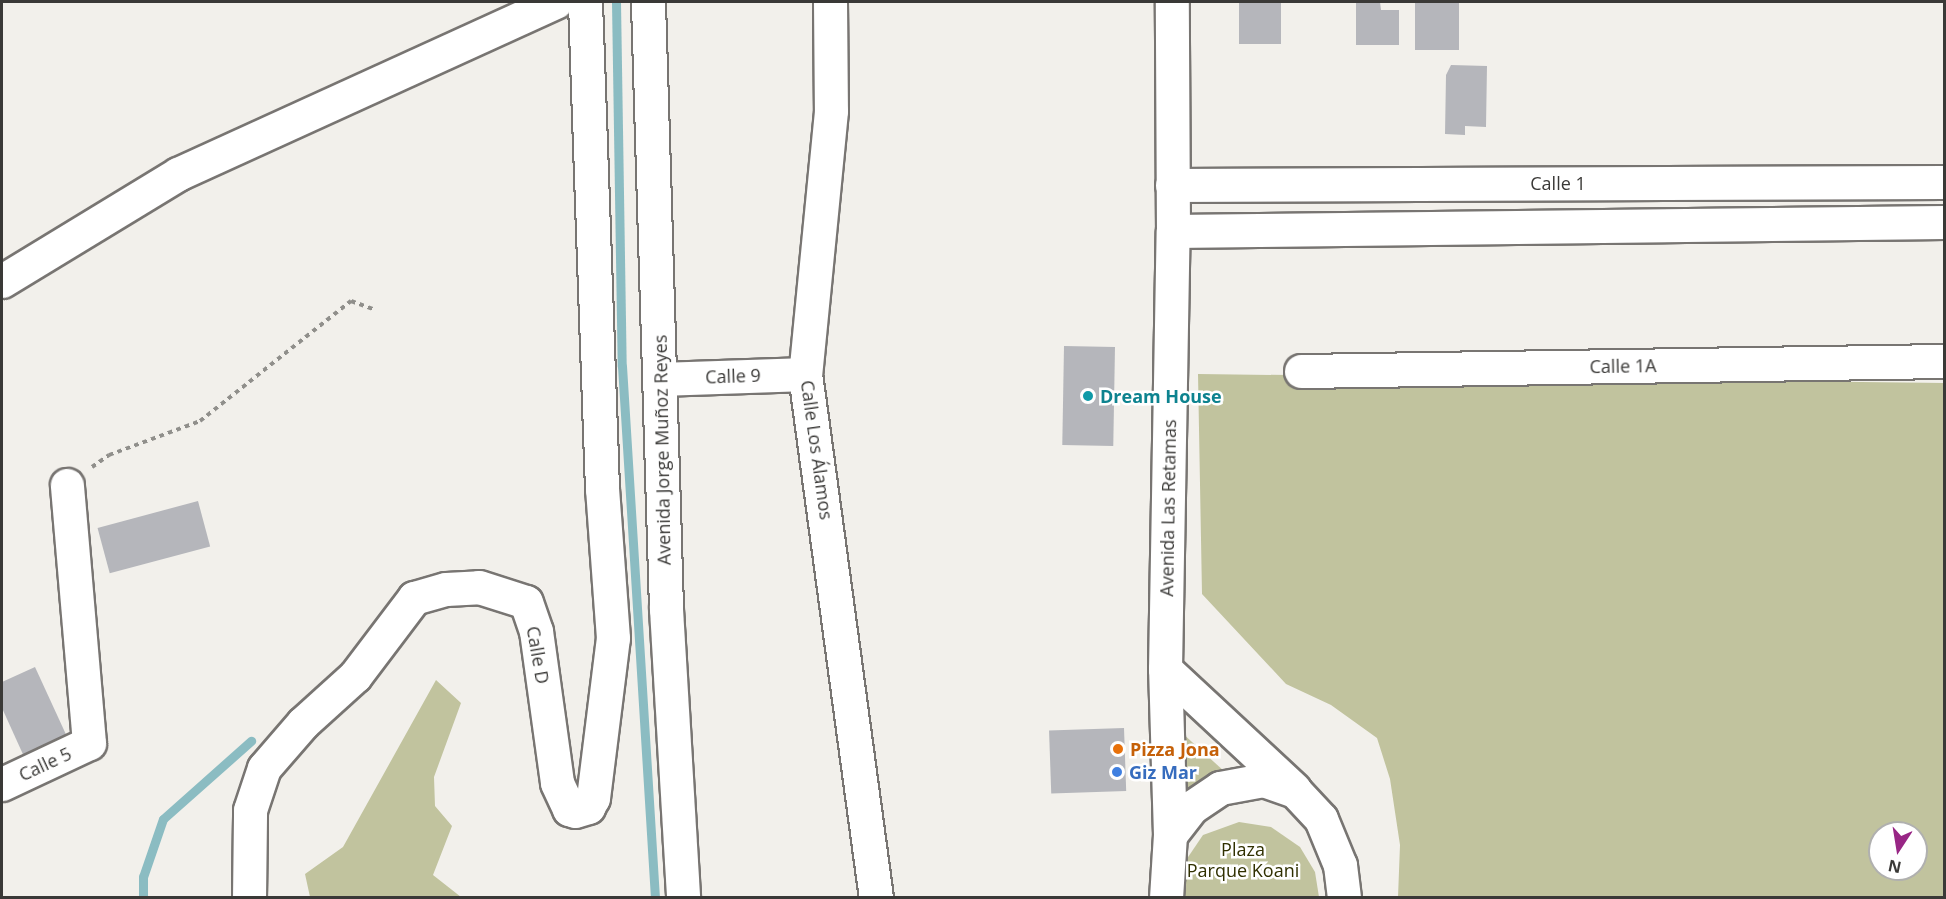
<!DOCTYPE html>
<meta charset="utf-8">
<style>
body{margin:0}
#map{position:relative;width:1946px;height:899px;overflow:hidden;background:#f2f0eb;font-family:"Open Sans",sans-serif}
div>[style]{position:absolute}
.green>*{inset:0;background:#c1c39e}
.stream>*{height:9px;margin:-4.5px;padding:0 4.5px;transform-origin:4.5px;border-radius:4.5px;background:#8bbcc2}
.building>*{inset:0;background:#b5b6bb;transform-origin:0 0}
.path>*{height:4px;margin-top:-2px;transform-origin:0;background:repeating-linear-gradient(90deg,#908f8b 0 4.5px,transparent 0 9px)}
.roads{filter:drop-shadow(2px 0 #787572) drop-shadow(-2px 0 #787572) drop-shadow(0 2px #787572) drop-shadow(0 -2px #787572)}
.street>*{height:33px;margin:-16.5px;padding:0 16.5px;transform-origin:16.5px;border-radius:16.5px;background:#fff}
.secondary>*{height:33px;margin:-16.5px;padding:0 16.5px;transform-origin:16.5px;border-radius:16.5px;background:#fff}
.dots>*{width:16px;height:16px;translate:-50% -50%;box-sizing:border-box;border:3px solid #fff;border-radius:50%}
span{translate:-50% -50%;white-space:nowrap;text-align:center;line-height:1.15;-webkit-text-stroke:5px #fff;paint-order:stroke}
.street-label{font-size:18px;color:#3a3937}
.culture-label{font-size:18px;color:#0d838f;font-weight:700}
.left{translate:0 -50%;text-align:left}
.food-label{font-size:18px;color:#c56008;font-weight:700}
.shop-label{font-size:18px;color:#366cbe;font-weight:700}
.park-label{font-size:18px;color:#303000}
.frame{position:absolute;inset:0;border:3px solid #3a3937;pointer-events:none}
.north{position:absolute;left:1868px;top:821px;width:60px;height:60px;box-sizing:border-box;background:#fff;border:2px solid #b0b0af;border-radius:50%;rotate:192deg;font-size:16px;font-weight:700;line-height:24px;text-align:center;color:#3a3937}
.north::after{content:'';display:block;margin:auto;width:21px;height:27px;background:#982685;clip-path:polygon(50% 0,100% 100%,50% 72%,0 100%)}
</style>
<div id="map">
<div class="green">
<i style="clip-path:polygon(evenodd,1198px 374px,1944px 383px,1944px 897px,1398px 897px,1400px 845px,1390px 779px,1377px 738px,1331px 705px,1286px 684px,1202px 594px,1198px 374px,1880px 833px,1916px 833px,1916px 869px,1880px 869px,1880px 833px)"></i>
<i style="clip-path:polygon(436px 680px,461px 703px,434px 777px,435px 806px,452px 826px,433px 875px,461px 897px,310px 897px,305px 874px,343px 847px)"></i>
<i style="clip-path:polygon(1181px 732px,1236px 782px,1180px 810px)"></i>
<i style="clip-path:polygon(1239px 822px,1271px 827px,1300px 847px,1315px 872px,1319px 897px,1179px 898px,1182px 866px,1203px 835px)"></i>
</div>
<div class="stream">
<i style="left:616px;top:2px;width:364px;rotate:89.1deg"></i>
<i style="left:622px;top:366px;width:533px;rotate:86.45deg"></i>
<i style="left:143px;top:898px;width:21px;rotate:-90deg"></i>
<i style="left:143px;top:877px;width:61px;rotate:-71deg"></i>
<i style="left:163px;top:819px;width:118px;rotate:-41.6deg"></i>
</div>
<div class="building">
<i style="left:1239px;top:2px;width:42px;height:42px"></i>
<i style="clip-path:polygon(1356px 2px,1380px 2px,1381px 10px,1399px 10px,1399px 45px,1356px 45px)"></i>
<i style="left:1415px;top:2px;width:44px;height:48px"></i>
<i style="clip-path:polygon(1451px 65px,1487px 66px,1486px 127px,1465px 126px,1465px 135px,1445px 134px,1446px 75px)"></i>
<i style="left:1064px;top:346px;width:51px;height:99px;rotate:1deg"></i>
<i style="left:198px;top:501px;width:47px;height:104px;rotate:75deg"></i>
<i style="clip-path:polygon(35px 667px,69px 741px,26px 761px,2px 708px,2px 682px)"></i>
<i style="left:1124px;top:728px;width:63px;height:75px;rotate:88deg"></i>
</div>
<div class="path">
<i style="left:92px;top:467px;width:21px;rotate:-35deg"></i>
<i style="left:109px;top:455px;width:97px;rotate:-20.5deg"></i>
<i style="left:200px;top:421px;width:193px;rotate:-38.5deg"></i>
<i style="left:351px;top:301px;width:23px;rotate:20deg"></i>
</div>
<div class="roads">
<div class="street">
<i style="left:830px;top:2px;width:109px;rotate:89.5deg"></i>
<i style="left:831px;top:111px;width:264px;rotate:95.6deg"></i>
<i style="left:805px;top:374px;width:529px;rotate:82.28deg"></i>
<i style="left:1172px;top:185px;width:772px;rotate:-0.22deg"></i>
<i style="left:1173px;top:231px;width:771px;rotate:-0.67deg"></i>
<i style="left:2px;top:281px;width:206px;rotate:-31.3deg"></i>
<i style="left:178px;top:174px;width:415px;rotate:-24.5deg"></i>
<i style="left:1301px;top:371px;width:643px;rotate:-0.89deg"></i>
<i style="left:661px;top:379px;width:144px;rotate:-2deg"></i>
<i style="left:2px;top:784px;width:96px;rotate:-25.2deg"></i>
<i style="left:89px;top:743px;width:259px;rotate:-94.9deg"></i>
<i style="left:1170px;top:835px;width:166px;rotate:-91.7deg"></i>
<i style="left:1165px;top:669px;width:438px;rotate:-89deg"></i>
<i style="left:1173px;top:231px;width:229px;rotate:-90.3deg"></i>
<i style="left:249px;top:898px;width:88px;rotate:-89.3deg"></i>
<i style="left:250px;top:810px;width:44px;rotate:-71.6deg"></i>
<i style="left:264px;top:768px;width:60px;rotate:-49.1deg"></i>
<i style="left:303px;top:723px;width:70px;rotate:-42.1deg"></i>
<i style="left:355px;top:676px;width:98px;rotate:-52.9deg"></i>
<i style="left:414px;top:598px;width:33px;rotate:-16deg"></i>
<i style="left:446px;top:589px;width:33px;rotate:-3deg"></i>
<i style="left:479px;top:587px;width:49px;rotate:17.7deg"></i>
<i style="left:526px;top:602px;width:31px;rotate:71deg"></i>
<i style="left:536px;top:631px;width:153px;rotate:82.1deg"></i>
<i style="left:557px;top:783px;width:29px;rotate:65deg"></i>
<i style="left:569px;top:809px;width:6px;rotate:18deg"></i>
<i style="left:575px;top:811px;width:14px;rotate:-17deg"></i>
<i style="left:588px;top:807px;width:10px;rotate:-61deg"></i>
<i style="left:593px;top:798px;width:161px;rotate:-82.9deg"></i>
<i style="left:613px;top:638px;width:149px;rotate:-94.2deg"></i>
<i style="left:602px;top:489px;width:487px;rotate:-92deg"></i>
</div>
<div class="secondary">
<i style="left:648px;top:2px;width:607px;rotate:88.3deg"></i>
<i style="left:666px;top:609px;width:289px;rotate:86.6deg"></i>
<i style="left:1165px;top:669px;width:176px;rotate:42.9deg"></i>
<i style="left:1166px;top:898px;width:63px;rotate:-86.4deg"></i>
<i style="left:1170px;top:835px;width:36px;rotate:-52deg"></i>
<i style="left:1192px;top:807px;width:34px;rotate:-34deg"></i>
<i style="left:1220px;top:788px;width:44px;rotate:-10.5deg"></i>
<i style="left:1263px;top:780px;width:34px;rotate:19deg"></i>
<i style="left:1295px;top:791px;width:38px;rotate:47deg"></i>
<i style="left:1321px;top:819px;width:50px;rotate:67.6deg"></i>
<i style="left:1340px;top:865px;width:33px;rotate:83deg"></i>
</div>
</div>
<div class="dots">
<i style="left:1088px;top:396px;background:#0f9aa8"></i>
<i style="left:1118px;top:749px;background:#e8710a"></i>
<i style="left:1117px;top:772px;background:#3f7fe0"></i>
</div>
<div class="street-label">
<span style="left:1558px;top:183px">Calle 1</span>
<span style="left:1623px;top:366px;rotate:-1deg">Calle 1A</span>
<span style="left:733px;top:376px;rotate:-2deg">Calle 9</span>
<span style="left:662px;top:450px;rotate:-91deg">Avenida Jorge Muñoz Reyes</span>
<span style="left:817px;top:450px;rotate:82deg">Calle Los Álamos</span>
<span style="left:1168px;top:508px;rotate:-89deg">Avenida Las Retamas</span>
<span style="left:538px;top:655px;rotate:80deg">Calle D</span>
<span style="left:45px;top:764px;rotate:-25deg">Calle 5</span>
</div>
<div class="culture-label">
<span class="left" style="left:1100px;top:396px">Dream House</span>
</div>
<div class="food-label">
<span class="left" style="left:1130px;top:749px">Pizza Jona</span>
</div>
<div class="shop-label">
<span class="left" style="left:1129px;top:772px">Giz Mar</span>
</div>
<div class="park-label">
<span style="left:1243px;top:860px">Plaza<br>Parque Koani</span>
</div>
<div class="frame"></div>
<div class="north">N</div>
</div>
